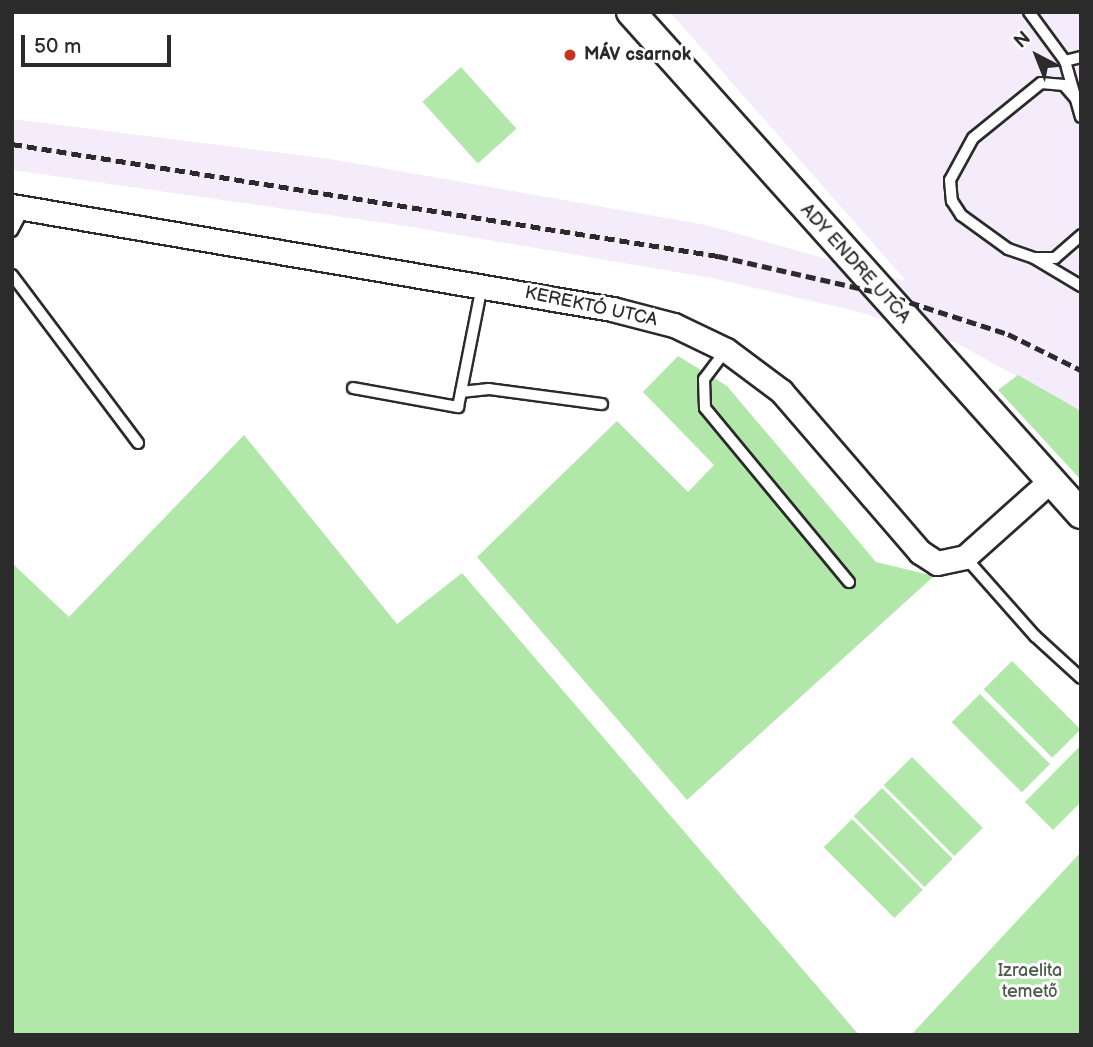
<!DOCTYPE html>
<meta charset="utf-8">
<style>
body{margin:0}
#map{position:relative;width:1093px;height:1047px;overflow:hidden;background:#fff;font-family:"Balsamiq Sans",sans-serif}
div>[style]{position:absolute}
.built>*{inset:0;background:#f4ecfa}
.green>*{inset:0;background:#b1e7a9;transform-origin:0 0}
.roads{filter:drop-shadow(2px 0 #2b2b2b) drop-shadow(-2px 0 #2b2b2b) drop-shadow(0 2px #2b2b2b) drop-shadow(0 -2px #2b2b2b)}
.service>*{height:10px;margin:-5px;padding:0 5px;transform-origin:5px;border-radius:5px;background:#fff}
.minor>*{height:23px;margin:-11.5px;padding:0 11.5px;transform-origin:11.5px;border-radius:11.5px;background:#fff}
.tertiary>*{height:28px;margin:-14px;padding:0 14px;transform-origin:14px;border-radius:14px;background:#fff}
.rail>*{height:5px;margin-top:-2.5px;transform-origin:0;background:repeating-linear-gradient(90deg,#2b2b2b 0 10px,transparent 0 15px)}
.dots>*{width:19px;height:19px;translate:-50% -50%;box-sizing:border-box;border:4px solid #fff;border-radius:50%}
span{translate:-50% -50%;white-space:nowrap;text-align:center;line-height:1.15;-webkit-text-stroke:6px #fff;paint-order:stroke}
.poi-label{font-size:18px;color:#2b2b2b;font-weight:700}
.left{translate:0 -50%;text-align:left}
.street-label{font-size:18px;color:#2b2b2b}
.park-label{font-size:18px;color:#4c5a4a}
.frame{position:absolute;inset:0;border:14px solid #2b2b2b;pointer-events:none}
.north{position:absolute;left:1002px;top:21px;width:70px;height:70px;-webkit-text-stroke:5px #fff;paint-order:stroke;rotate:318deg;font-size:19px;font-weight:700;line-height:28px;text-align:center;color:#2b2b2b}
.north::after{content:'';display:block;margin:auto;width:24px;height:32px;background:#2b2b2b;clip-path:polygon(50% 0,100% 100%,50% 72%,0 100%)}
.scale{position:absolute;left:21px;top:35px;width:150px;height:32px;box-sizing:border-box;border:4px solid #2b2b2b;border-top:0;padding-left:9px;font-size:21px;line-height:24px;white-space:nowrap;color:#2b2b2b;-webkit-text-stroke:5px #fff;paint-order:stroke}
</style>
<div id="map">
<div class="built">
<i style="clip-path:polygon(670px 12px,1081px 12px,1081px 411px,956px 343px,856px 311px,712px 278px,406px 226px,12px 170px,12px 119px,330px 159px,706px 225px,906px 281px)"></i>
</div>
<div class="green">
<i style="left:461px;top:67px;width:83px;height:52px;rotate:48deg"></i>
<i style="clip-path:polygon(678px 356px,727px 386px,876px 562px,934px 576px,687px 800px,477px 557px,617px 421px,688px 492px,714px 465px,643px 392px)"></i>
<i style="clip-path:polygon(1018px 375px,1081px 411px,1081px 480px,998px 390px)"></i>
<i style="clip-path:polygon(244px 435px,397px 624px,462px 573px,859px 1035px,12px 1035px,12px 563px,69px 617px)"></i>
<i style="left:1012px;top:661px;width:97px;height:40px;rotate:45deg"></i>
<i style="left:980px;top:694px;width:99px;height:40px;rotate:45deg"></i>
<i style="clip-path:polygon(1081px 745px,1081px 802px,1053px 830px,1025px 802px)"></i>
<i style="left:912px;top:757px;width:100px;height:40px;rotate:45deg"></i>
<i style="left:882px;top:788px;width:100px;height:40px;rotate:45deg"></i>
<i style="left:852px;top:819px;width:100px;height:40px;rotate:45deg"></i>
<i style="clip-path:polygon(1081px 852px,1081px 1035px,911px 1035px)"></i>
</div>
<div class="roads">
<div class="service">
<i style="left:1029px;top:12px;width:61px;rotate:53.7deg"></i>
<i style="left:1065px;top:61px;width:58px;rotate:74.1deg"></i>
<i style="left:1065px;top:61px;width:16px;rotate:-14deg"></i>
<i style="left:1076px;top:99px;width:18px;rotate:-131deg"></i>
<i style="left:1064px;top:85px;width:23px;rotate:-175deg"></i>
<i style="left:1041px;top:83px;width:87px;rotate:141deg"></i>
<i style="left:973px;top:138px;width:48px;rotate:118.7deg"></i>
<i style="left:950px;top:180px;width:21px;rotate:85deg"></i>
<i style="left:952px;top:201px;width:17px;rotate:57deg"></i>
<i style="left:961px;top:215px;width:58px;rotate:35.9deg"></i>
<i style="left:1008px;top:249px;width:28px;rotate:19deg"></i>
<i style="left:1034px;top:258px;width:21px"></i>
<i style="left:1055px;top:258px;width:35px;rotate:-41deg"></i>
<i style="left:12px;top:231px;width:15px;rotate:-62deg"></i>
<i style="left:1034px;top:258px;width:55px;rotate:30.8deg"></i>
<i style="left:12px;top:275px;width:210px;rotate:53.1deg"></i>
<i style="left:726px;top:350px;width:36px;rotate:127deg"></i>
<i style="left:704px;top:379px;width:29px;rotate:88deg"></i>
<i style="left:705px;top:408px;width:226px;rotate:50.4deg"></i>
<i style="left:353px;top:388px;width:107px;rotate:10.3deg"></i>
<i style="left:458px;top:407px;width:123px;rotate:-78.8deg"></i>
<i style="left:461px;top:392px;width:28px;rotate:-6deg"></i>
<i style="left:489px;top:389px;width:114px;rotate:7.6deg"></i>
<i style="left:965px;top:557px;width:106px;rotate:48.5deg"></i>
<i style="left:1035px;top:636px;width:62px;rotate:42.4deg"></i>
</div>
<div class="minor">
<i style="left:12px;top:206px;width:609px;rotate:9.74deg"></i>
<i style="left:612px;top:309px;width:64px;rotate:14.5deg"></i>
<i style="left:674px;top:325px;width:58px;rotate:25.7deg"></i>
<i style="left:726px;top:350px;width:69px;rotate:36.7deg"></i>
<i style="left:781px;top:391px;width:213px;rotate:49.2deg"></i>
<i style="left:920px;top:552px;width:20px;rotate:33deg"></i>
<i style="left:937px;top:563px;width:29px;rotate:-12deg"></i>
<i style="left:965px;top:557px;width:114px;rotate:-41.8deg"></i>
</div>
<div class="tertiary">
<i style="left:631px;top:12px;width:674px;rotate:48.13deg"></i>
</div>
</div>
<div class="rail">
<i style="left:12px;top:144px;width:715px;rotate:9.01deg"></i>
<i style="left:718px;top:256px;width:167px;rotate:12.8deg"></i>
<i style="left:881px;top:293px;width:133px;rotate:17.9deg"></i>
<i style="left:1008px;top:334px;width:81px;rotate:26.3deg"></i>
</div>
<div class="dots">
<i style="left:570px;top:55px;background:#c8321e"></i>
</div>
<div class="poi-label">
<span class="left" style="left:584px;top:55px">MÁV csarnok</span>
</div>
<div class="street-label">
<span style="left:855px;top:264px;rotate:48deg">ADY ENDRE UTCA</span>
<span style="left:591px;top:307px;rotate:12deg">KEREKTÓ UTCA</span>
</div>
<div class="park-label">
<span style="left:1030px;top:982px">Izraelita<br>temető</span>
</div>
<div class="frame"></div>
<div class="north">N</div>
<div class="scale">50 m</div>
</div>
